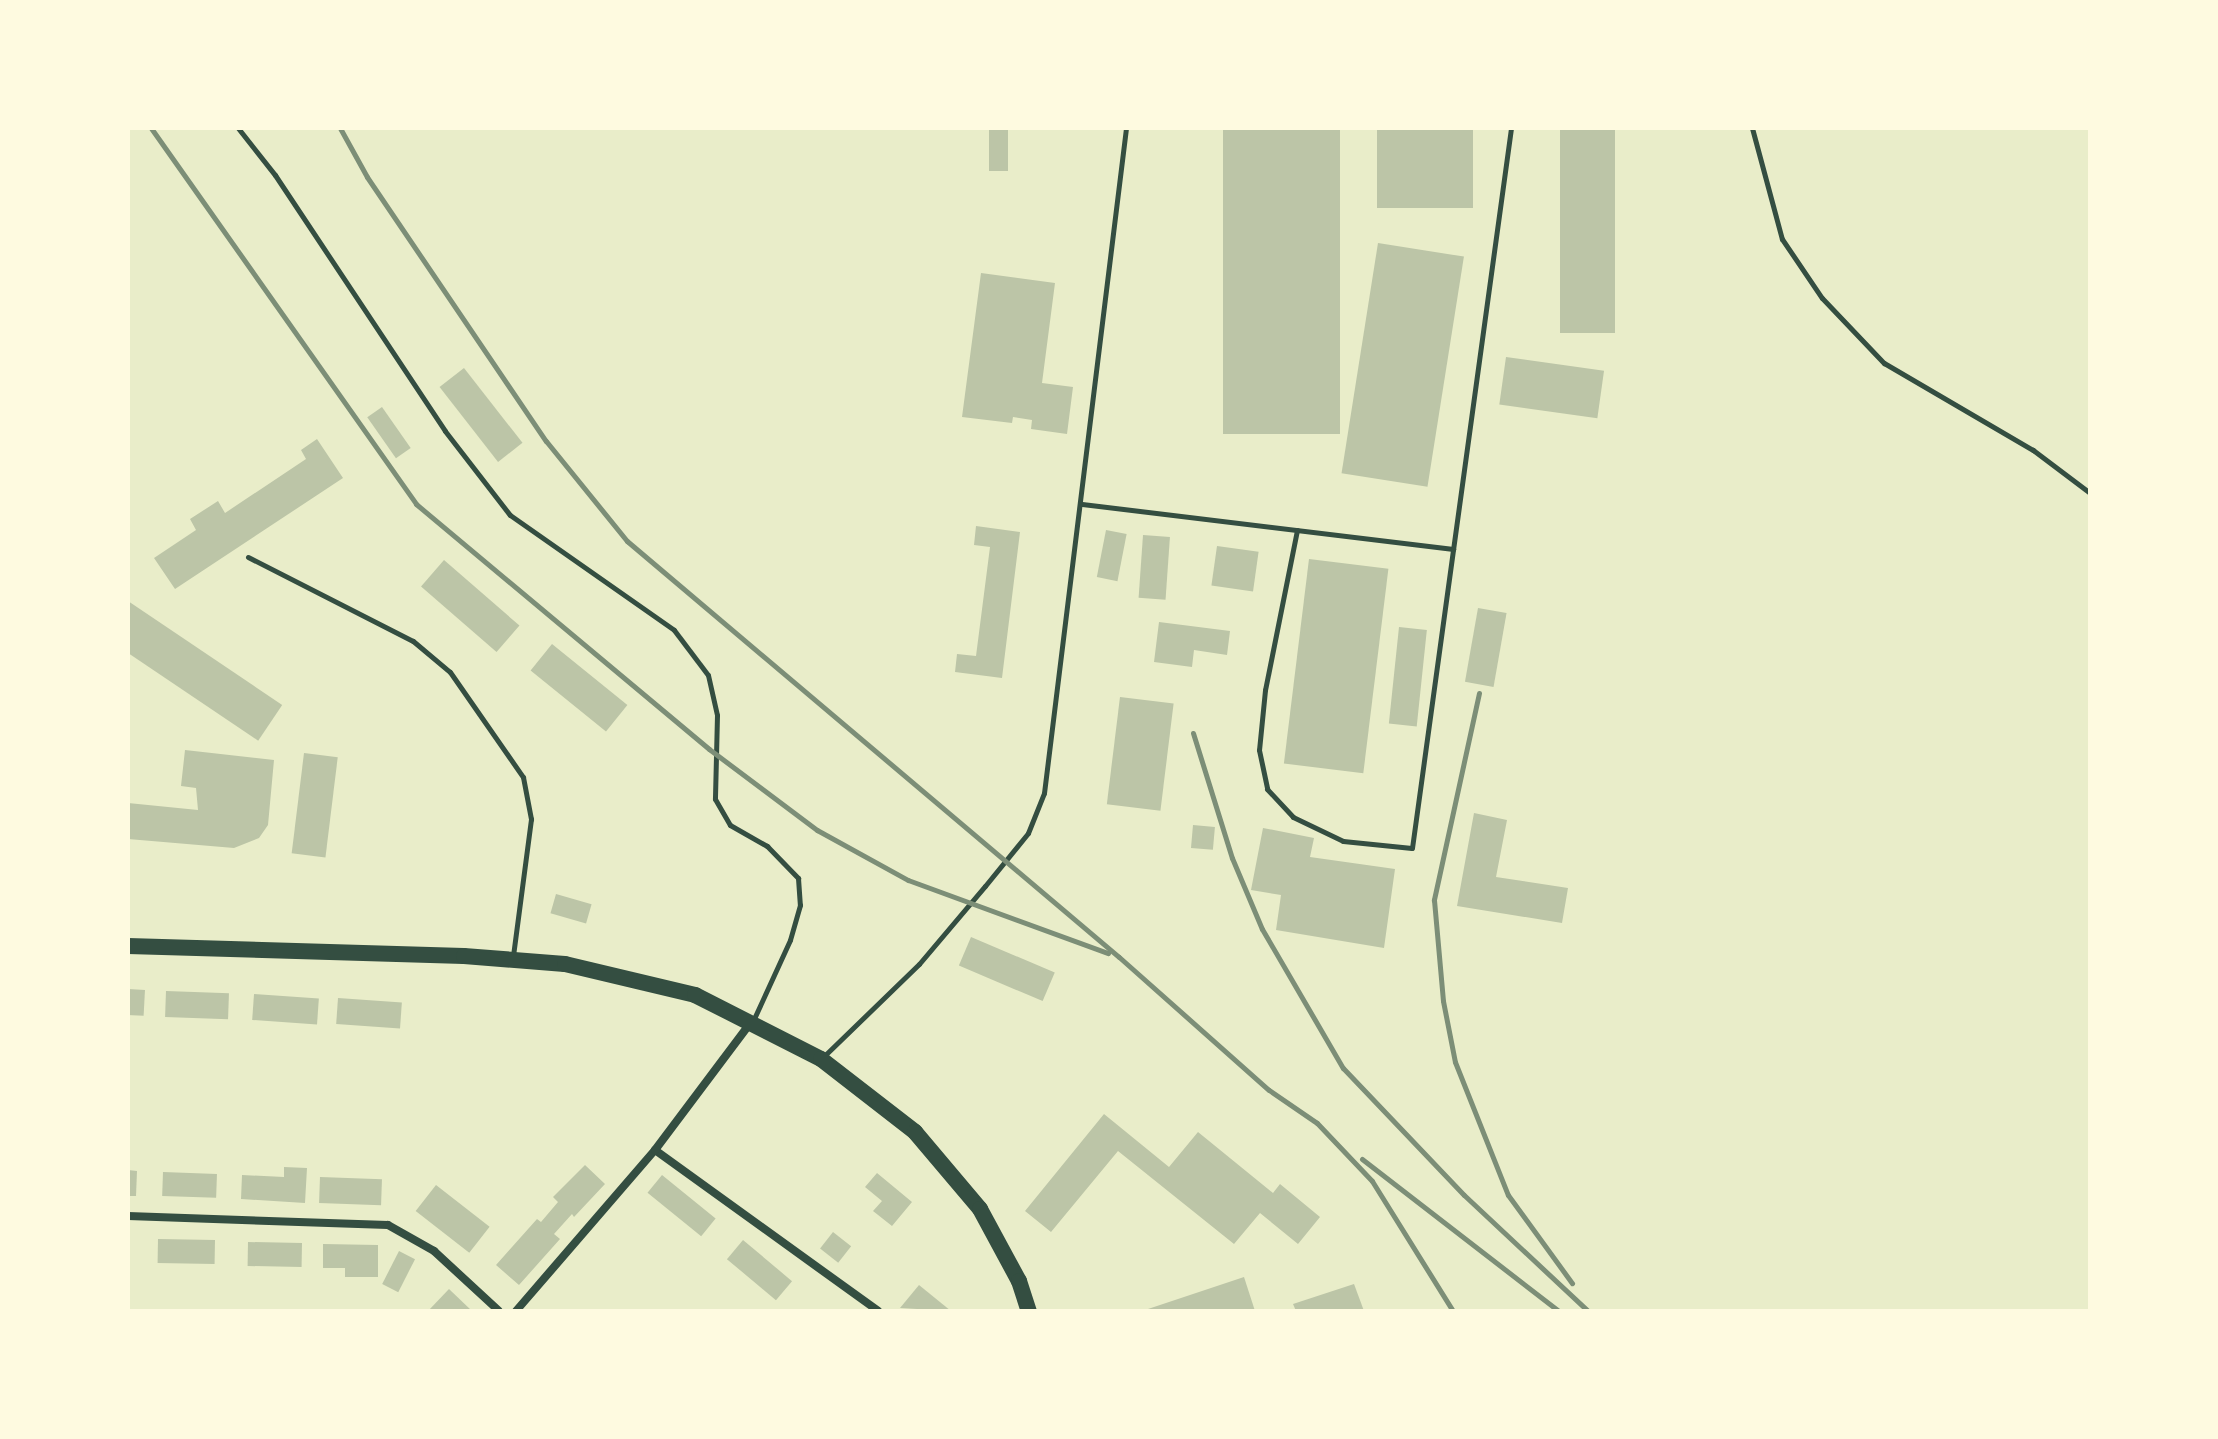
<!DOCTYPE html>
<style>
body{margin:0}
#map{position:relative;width:2218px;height:1439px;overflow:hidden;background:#e9edc9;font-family:"Fira Sans",sans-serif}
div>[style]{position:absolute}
.building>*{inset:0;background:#bcc5a7;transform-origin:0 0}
.service>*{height:5px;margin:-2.5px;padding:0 2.5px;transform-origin:2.5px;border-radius:2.5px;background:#344e41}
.minor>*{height:8px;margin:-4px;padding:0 4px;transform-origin:4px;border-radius:4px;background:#344e41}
.trunk>*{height:16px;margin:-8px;padding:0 8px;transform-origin:8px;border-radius:8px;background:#344e41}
.rail>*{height:5px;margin:-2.5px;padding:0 2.5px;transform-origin:2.5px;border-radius:2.5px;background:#7c8e77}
span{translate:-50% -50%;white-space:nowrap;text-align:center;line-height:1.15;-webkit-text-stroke:6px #fefae0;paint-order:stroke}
.frame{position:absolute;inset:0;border:130px solid #fefae0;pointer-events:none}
</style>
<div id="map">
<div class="building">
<i style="left:989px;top:128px;width:19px;height:43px"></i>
<i style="left:1223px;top:128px;width:117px;height:306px"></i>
<i style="left:1377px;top:128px;width:96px;height:80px"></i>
<i style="left:1560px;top:128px;width:55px;height:205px"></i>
<i style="left:1378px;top:243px;width:87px;height:233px;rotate:9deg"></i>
<i style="clip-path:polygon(981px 273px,1055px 283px,1042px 383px,1073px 387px,1067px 434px,1031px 429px,1032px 420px,1013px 417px,1012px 423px,962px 417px)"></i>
<i style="left:1506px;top:357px;width:99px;height:48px;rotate:8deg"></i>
<i style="left:464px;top:368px;width:95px;height:31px;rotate:52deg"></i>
<i style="left:382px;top:407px;width:50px;height:18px;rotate:55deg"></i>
<i style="clip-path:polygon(317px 439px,343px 478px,175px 589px,154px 558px,196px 530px,190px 519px,218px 501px,225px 513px,306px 459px,301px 450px)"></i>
<i style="clip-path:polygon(976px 526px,1020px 532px,1002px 678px,955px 672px,957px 654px,976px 656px,990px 547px,974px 545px)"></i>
<i style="left:1106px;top:530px;width:21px;height:48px;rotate:11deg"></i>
<i style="left:1143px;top:535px;width:27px;height:63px;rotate:4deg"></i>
<i style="left:1217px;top:546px;width:42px;height:40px;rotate:8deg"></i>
<i style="left:1309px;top:559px;width:80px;height:206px;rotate:7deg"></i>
<i style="left:444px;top:560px;width:100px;height:35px;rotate:41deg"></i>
<i style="left:128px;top:601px;width:186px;height:43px;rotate:34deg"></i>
<i style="left:1478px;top:608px;width:29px;height:75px;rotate:10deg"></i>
<i style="clip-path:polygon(1159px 622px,1230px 631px,1227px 655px,1194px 650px,1192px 667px,1154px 662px)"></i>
<i style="left:1399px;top:627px;width:28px;height:97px;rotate:6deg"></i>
<i style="left:552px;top:644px;width:97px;height:34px;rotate:39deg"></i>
<i style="left:1120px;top:697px;width:54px;height:108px;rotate:7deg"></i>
<i style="clip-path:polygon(185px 750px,274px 760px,268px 825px,259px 838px,234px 848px,128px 839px,128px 803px,198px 810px,196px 788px,181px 786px)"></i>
<i style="left:304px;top:753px;width:34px;height:101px;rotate:7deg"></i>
<i style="clip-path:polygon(1474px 813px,1507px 820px,1496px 877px,1568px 888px,1562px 923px,1457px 906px)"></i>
<i style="left:1193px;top:825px;width:22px;height:23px;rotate:5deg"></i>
<i style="clip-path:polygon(1263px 828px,1314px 838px,1310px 857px,1395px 869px,1384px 948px,1276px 930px,1281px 895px,1251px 890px)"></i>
<i style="left:556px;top:894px;width:37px;height:20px;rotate:16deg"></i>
<i style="left:971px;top:937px;width:91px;height:31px;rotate:23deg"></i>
<i style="left:128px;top:989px;width:17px;height:26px;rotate:3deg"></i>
<i style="left:166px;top:991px;width:63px;height:26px;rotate:2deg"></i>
<i style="left:254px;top:994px;width:65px;height:26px;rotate:4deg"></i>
<i style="left:338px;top:998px;width:64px;height:26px;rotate:4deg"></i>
<i style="clip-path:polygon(1104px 1114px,1169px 1167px,1198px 1132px,1273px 1193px,1280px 1184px,1320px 1217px,1298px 1244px,1260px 1213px,1234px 1244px,1118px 1151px,1051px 1232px,1025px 1211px)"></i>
<i style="clip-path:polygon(585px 1165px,605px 1184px,574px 1217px,572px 1214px,554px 1234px,560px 1239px,519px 1285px,496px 1265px,537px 1219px,541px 1222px,558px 1202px,553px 1197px)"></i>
<i style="clip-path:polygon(284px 1167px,307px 1168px,305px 1203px,241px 1199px,242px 1175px,284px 1177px)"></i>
<i style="clip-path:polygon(128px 1170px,137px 1171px,136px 1196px,128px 1196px)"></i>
<i style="left:163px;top:1172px;width:54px;height:24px;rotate:2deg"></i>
<i style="clip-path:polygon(877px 1173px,912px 1202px,892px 1226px,873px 1211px,882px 1201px,865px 1187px)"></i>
<i style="left:662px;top:1175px;width:69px;height:23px;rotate:39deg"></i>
<i style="left:320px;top:1177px;width:62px;height:26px;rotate:2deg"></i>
<i style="left:436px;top:1185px;width:68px;height:33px;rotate:38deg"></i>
<i style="left:833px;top:1232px;width:23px;height:21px;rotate:38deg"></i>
<i style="left:158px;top:1239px;width:57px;height:24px;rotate:1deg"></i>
<i style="left:743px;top:1240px;width:64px;height:25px;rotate:40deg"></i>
<i style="left:248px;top:1242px;width:54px;height:24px;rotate:1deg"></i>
<i style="clip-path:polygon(323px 1244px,378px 1245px,378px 1277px,345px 1277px,345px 1268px,323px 1268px)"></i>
<i style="left:399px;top:1251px;width:18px;height:37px;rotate:27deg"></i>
<i style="clip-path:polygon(1244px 1277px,1255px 1311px,1145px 1311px,1145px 1310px)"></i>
<i style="clip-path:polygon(1354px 1284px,1364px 1311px,1296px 1311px,1293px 1304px)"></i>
<i style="clip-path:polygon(919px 1285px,951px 1311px,900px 1308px)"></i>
<i style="clip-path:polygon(449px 1289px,472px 1311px,428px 1311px)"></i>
</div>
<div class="service">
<i style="left:238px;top:128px;width:60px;rotate:51.8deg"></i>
<i style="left:275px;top:175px;width:307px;rotate:56.4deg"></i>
<i style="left:445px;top:431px;width:106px;rotate:52.3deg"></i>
<i style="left:510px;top:515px;width:200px;rotate:35deg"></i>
<i style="left:674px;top:630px;width:56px;rotate:52.9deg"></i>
<i style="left:708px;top:675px;width:41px;rotate:77.3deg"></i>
<i style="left:717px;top:715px;width:84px;rotate:91.4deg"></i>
<i style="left:715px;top:799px;width:30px;rotate:60deg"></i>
<i style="left:730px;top:825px;width:43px;rotate:29.6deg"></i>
<i style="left:767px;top:846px;width:45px;rotate:45.9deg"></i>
<i style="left:798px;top:878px;width:27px;rotate:86deg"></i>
<i style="left:800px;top:905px;width:36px;rotate:106deg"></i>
<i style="left:790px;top:940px;width:89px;rotate:114.6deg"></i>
<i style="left:1752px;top:128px;width:115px;rotate:74.9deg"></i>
<i style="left:1782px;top:239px;width:71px;rotate:55.9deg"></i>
<i style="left:1822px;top:298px;width:90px;rotate:46.4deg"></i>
<i style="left:1884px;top:363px;width:173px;rotate:30.3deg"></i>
<i style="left:2033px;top:450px;width:71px;rotate:37deg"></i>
<i style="left:1082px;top:504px;width:374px;rotate:6.9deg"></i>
<i style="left:1297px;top:530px;width:163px;rotate:101.3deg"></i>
<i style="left:1265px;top:690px;width:60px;rotate:95.7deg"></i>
<i style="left:1259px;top:750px;width:40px;rotate:78deg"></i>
<i style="left:1267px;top:789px;width:38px;rotate:47deg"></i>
<i style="left:1293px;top:817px;width:55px;rotate:25.6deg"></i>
<i style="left:1343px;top:841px;width:69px;rotate:5.8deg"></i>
<i style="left:1412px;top:848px;width:727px;rotate:-82.17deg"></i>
<i style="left:248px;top:557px;width:185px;rotate:27deg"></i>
<i style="left:413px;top:641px;width:48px;rotate:40deg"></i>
<i style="left:450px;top:672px;width:128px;rotate:55.2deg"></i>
<i style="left:523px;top:777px;width:43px;rotate:79.2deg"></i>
<i style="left:531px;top:819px;width:137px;rotate:97.5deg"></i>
<i style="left:822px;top:1058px;width:135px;rotate:-44.1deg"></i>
<i style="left:919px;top:964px;width:102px;rotate:-49.8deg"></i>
<i style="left:985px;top:886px;width:68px;rotate:-50.9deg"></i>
<i style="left:1028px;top:833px;width:43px;rotate:-68.2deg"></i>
<i style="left:1044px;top:793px;width:670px;rotate:-82.97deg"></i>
</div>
<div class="minor">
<i style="left:655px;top:1150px;width:275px;rotate:35.8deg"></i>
<i style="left:128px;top:1216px;width:260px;rotate:2deg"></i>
<i style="left:388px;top:1225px;width:53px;rotate:29.5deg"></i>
<i style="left:434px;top:1251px;width:88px;rotate:42.7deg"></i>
<i style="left:516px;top:1311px;width:213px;rotate:-49.2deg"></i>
<i style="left:655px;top:1150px;width:161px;rotate:-53.1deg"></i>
</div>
<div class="trunk">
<i style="left:128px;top:946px;width:336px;rotate:1.7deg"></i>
<i style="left:464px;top:956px;width:101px;rotate:4.5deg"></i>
<i style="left:565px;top:964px;width:134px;rotate:13.4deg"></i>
<i style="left:695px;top:995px;width:141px;rotate:26.9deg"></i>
<i style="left:821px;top:1059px;width:119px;rotate:37.8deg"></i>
<i style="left:915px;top:1132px;width:101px;rotate:49.8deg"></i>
<i style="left:980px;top:1209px;width:82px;rotate:61.6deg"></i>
<i style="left:1019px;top:1281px;width:32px;rotate:72deg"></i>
</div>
<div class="rail">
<i style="left:151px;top:128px;width:460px;rotate:54.8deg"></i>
<i style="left:416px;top:504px;width:382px;rotate:39.9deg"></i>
<i style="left:709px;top:749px;width:135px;rotate:36.9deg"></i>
<i style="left:817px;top:830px;width:104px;rotate:28.8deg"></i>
<i style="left:908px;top:880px;width:213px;rotate:20.1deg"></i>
<i style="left:340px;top:128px;width:56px;rotate:61.1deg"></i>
<i style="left:367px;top:177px;width:319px;rotate:55.9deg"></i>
<i style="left:546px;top:441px;width:129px;rotate:51deg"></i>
<i style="left:627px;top:541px;width:644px;rotate:40.22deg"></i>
<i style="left:1119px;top:957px;width:200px;rotate:41.6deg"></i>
<i style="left:1269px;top:1090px;width:58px;rotate:34.5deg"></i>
<i style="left:1317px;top:1123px;width:80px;rotate:46.5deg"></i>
<i style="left:1372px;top:1181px;width:153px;rotate:58.1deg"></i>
<i style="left:1479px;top:693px;width:212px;rotate:102.3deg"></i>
<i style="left:1434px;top:900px;width:101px;rotate:84.9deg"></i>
<i style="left:1443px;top:1001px;width:62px;rotate:78.9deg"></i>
<i style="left:1455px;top:1062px;width:143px;rotate:68.3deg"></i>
<i style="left:1508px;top:1195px;width:109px;rotate:54deg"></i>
<i style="left:1193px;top:733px;width:131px;rotate:72.7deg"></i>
<i style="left:1232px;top:858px;width:77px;rotate:67.1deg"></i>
<i style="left:1262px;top:929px;width:161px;rotate:59.8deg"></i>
<i style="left:1343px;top:1068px;width:175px;rotate:46.4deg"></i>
<i style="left:1464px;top:1195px;width:170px;rotate:43.1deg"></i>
<i style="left:1362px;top:1159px;width:249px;rotate:37.7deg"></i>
</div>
<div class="frame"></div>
</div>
